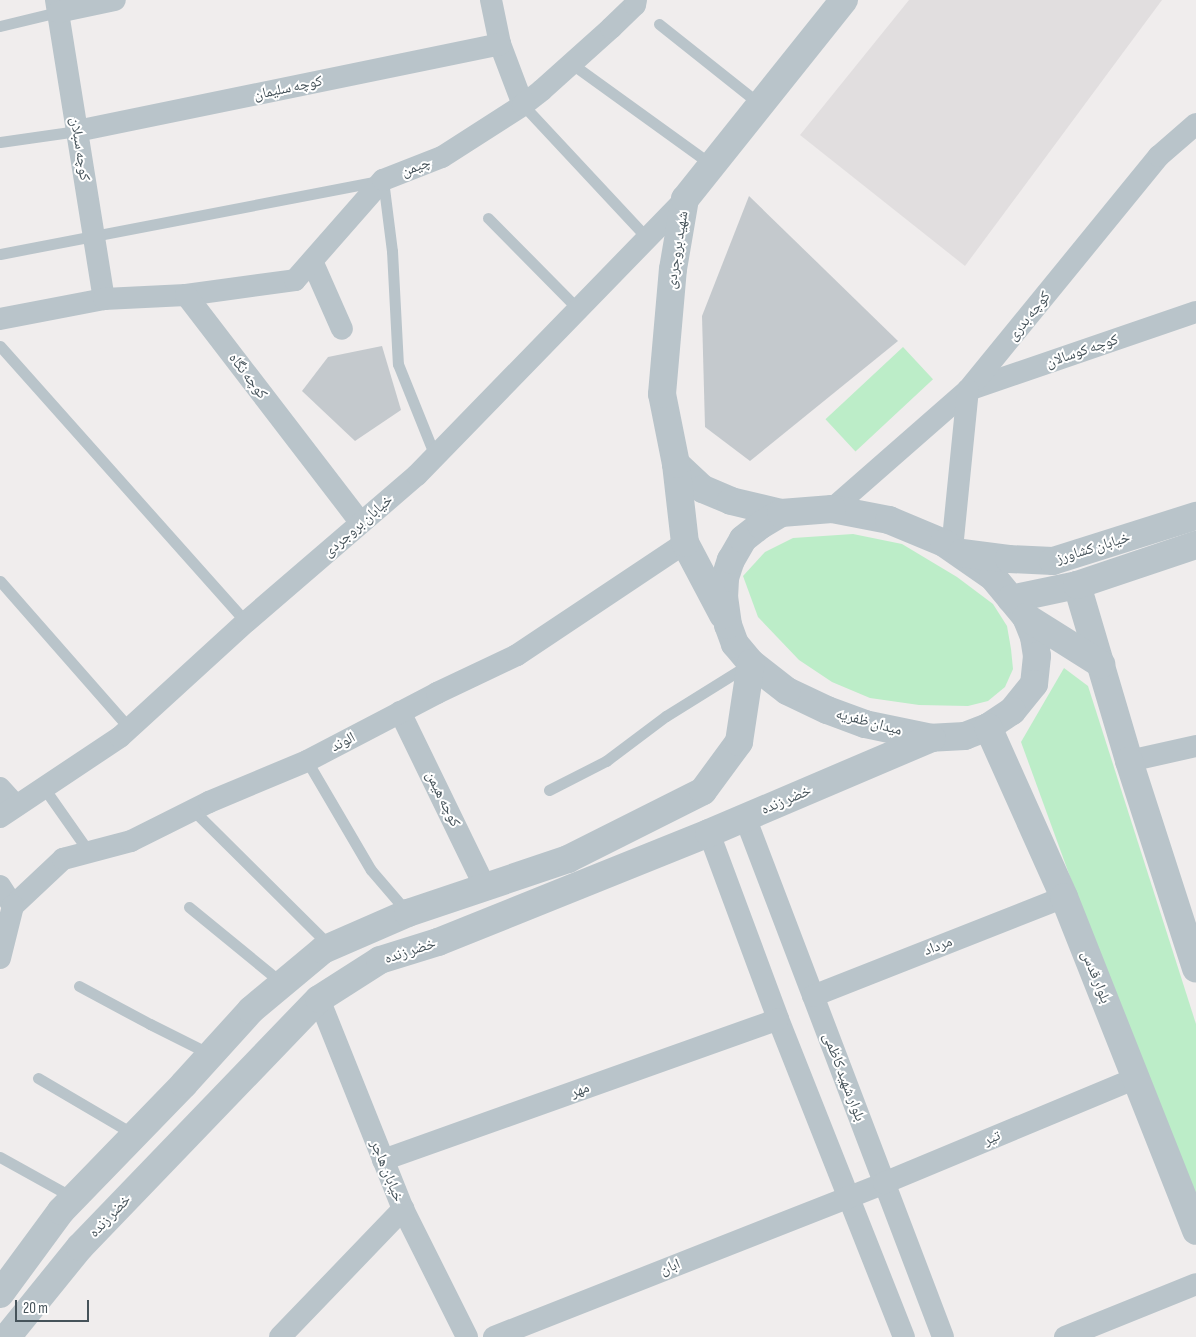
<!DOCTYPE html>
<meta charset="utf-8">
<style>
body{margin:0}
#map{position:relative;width:1196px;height:1337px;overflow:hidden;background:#f0eded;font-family:"Sofia Sans Condensed","Noto Naskh Arabic",sans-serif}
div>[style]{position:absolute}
.education>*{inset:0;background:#e1dedf}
.green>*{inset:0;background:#bcedc8;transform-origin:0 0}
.building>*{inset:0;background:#c4c9cd}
.service>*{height:11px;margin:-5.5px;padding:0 5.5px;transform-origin:5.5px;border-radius:5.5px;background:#b9c4ca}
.minor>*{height:22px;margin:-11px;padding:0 11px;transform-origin:11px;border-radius:11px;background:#b9c4ca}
.tertiary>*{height:28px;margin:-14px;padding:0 14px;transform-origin:14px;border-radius:14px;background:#b9c4ca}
span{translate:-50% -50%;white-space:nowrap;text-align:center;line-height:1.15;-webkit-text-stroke:4px #fff;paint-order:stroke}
.street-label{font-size:15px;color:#46535a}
.scale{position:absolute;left:15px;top:1300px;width:74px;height:22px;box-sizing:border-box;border:2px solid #46535a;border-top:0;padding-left:6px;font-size:15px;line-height:18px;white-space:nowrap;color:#46535a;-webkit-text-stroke:4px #fff;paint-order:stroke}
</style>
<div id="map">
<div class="education">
<i style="clip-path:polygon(909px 0,1162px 0,965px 266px,800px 135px)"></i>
</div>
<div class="green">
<i style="left:903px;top:347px;width:44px;height:106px;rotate:47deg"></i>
<i style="clip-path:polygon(853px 534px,902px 544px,957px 577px,993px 604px,1007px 626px,1011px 649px,1013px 669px,1005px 687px,988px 701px,968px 706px,919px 705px,870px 698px,832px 682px,799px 660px,758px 617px,743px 576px,765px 552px,793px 538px)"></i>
<i style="clip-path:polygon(1064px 668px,1088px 686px,1196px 1024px,1196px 1223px,1021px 742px)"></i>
</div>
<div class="building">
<i style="clip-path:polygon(749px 196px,898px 341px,750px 461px,705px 427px,702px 316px)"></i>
<i style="clip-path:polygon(382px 346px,401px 410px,355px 441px,302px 391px,328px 357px)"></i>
</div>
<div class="service">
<i style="left:659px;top:24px;width:130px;rotate:38.5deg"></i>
<i style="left:0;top:26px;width:60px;rotate:-13.6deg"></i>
<i style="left:572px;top:64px;width:173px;rotate:35.8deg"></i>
<i style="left:523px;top:105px;width:183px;rotate:47deg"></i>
<i style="left:0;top:142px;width:78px;rotate:-8.1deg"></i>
<i style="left:488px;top:218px;width:127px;rotate:45.3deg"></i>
<i style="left:0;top:254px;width:390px;rotate:-10.9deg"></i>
<i style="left:383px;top:180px;width:72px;rotate:82.8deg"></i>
<i style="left:392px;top:251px;width:113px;rotate:87deg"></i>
<i style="left:398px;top:364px;width:99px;rotate:68.1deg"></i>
<i style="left:0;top:346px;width:370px;rotate:48.3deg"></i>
<i style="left:0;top:581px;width:196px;rotate:48.7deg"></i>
<i style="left:307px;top:761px;width:126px;rotate:59.6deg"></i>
<i style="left:371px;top:870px;width:57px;rotate:49.3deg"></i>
<i style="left:44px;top:788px;width:78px;rotate:54.9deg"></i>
<i style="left:549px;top:790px;width:64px;rotate:-27deg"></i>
<i style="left:606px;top:761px;width:75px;rotate:-36.9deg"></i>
<i style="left:666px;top:716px;width:97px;rotate:-31.9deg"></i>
<i style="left:193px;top:810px;width:193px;rotate:44.8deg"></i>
<i style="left:189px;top:907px;width:122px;rotate:39.3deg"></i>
<i style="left:79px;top:986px;width:81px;rotate:28.2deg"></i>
<i style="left:150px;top:1024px;width:67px;rotate:26.6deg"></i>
<i style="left:38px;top:1078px;width:113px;rotate:30.4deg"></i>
<i style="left:0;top:1157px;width:85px;rotate:29deg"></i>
</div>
<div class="minor">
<i style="left:56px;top:0;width:303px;rotate:80.9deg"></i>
<i style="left:491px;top:0;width:45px;rotate:78.4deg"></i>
<i style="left:500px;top:44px;width:65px;rotate:69.3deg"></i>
<i style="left:58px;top:12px;width:58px;rotate:-11.9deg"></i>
<i style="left:77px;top:131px;width:432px;rotate:-11.6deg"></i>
<i style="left:312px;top:261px;width:74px;rotate:66.2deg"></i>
<i style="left:186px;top:295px;width:110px;rotate:-7.8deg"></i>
<i style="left:295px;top:280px;width:133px;rotate:-48.7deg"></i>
<i style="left:383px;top:180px;width:63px;rotate:-21.3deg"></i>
<i style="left:442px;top:157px;width:96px;rotate:-32.7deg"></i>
<i style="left:523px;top:105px;width:24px;rotate:-38deg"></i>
<i style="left:542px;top:90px;width:93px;rotate:-41.9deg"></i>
<i style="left:611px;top:28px;width:33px;rotate:-44deg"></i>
<i style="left:635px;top:5px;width:5px;rotate:-79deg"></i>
<i style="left:0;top:319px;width:106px;rotate:-10.9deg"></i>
<i style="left:104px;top:299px;width:82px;rotate:-2.8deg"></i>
<i style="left:186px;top:295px;width:287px;rotate:52.5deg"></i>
<i style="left:968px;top:390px;width:241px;rotate:-18.9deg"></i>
<i style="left:832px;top:509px;width:181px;rotate:-41.2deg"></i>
<i style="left:968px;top:390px;width:302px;rotate:-50.8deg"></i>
<i style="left:1159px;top:156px;width:49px;rotate:-40.9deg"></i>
<i style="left:952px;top:549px;width:160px;rotate:-84.3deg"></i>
<i style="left:400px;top:712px;width:195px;rotate:64.1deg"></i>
<i style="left:1129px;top:761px;width:69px;rotate:-12.6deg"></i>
<i style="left:0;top:788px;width:24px;rotate:48deg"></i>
<i style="left:0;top:817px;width:144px;rotate:-33.7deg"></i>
<i style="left:120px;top:737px;width:171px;rotate:-42.4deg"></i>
<i style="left:246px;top:622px;width:225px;rotate:-40.7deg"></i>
<i style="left:417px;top:475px;width:385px;rotate:-45.8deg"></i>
<i style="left:745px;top:817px;width:556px;rotate:69.15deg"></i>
<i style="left:709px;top:833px;width:198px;rotate:69.6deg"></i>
<i style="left:778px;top:1019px;width:342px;rotate:68.4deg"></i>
<i style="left:0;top:886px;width:24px;rotate:57deg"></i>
<i style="left:13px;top:906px;width:69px;rotate:-43.2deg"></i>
<i style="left:63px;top:859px;width:70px;rotate:-14.8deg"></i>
<i style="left:131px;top:841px;width:87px;rotate:-26.6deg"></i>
<i style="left:209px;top:802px;width:106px;rotate:-22.7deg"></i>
<i style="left:307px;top:761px;width:147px;rotate:-27.6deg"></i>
<i style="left:437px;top:693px;width:89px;rotate:-25.4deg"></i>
<i style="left:517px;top:655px;width:202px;rotate:-33.7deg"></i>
<i style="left:0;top:958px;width:54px;rotate:-76deg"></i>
<i style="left:813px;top:996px;width:270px;rotate:-21.5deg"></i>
<i style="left:319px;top:999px;width:226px;rotate:68.2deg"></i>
<i style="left:403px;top:1209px;width:143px;rotate:63.4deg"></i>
<i style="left:383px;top:1160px;width:419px;rotate:-19.6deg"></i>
<i style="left:280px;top:1337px;width:178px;rotate:-46.1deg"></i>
<i style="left:494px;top:1337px;width:419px;rotate:-21.5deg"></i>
<i style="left:884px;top:1183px;width:273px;rotate:-22.6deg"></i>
<i style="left:1065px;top:1337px;width:141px;rotate:-22deg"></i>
</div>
<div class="tertiary">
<i style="left:676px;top:464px;width:37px;rotate:43deg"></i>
<i style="left:703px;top:489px;width:30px;rotate:23deg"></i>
<i style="left:731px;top:501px;width:51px;rotate:13.5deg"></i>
<i style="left:832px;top:509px;width:58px;rotate:10.9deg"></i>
<i style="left:889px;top:520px;width:60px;rotate:22.7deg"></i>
<i style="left:944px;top:543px;width:60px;rotate:34.8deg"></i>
<i style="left:993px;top:577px;width:52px;rotate:50.5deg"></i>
<i style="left:1026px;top:617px;width:22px;rotate:68deg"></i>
<i style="left:1034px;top:637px;width:19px;rotate:81deg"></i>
<i style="left:1037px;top:656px;width:28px;rotate:96deg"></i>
<i style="left:1034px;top:684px;width:35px;rotate:129deg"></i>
<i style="left:1012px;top:711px;width:29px;rotate:146deg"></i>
<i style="left:988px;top:727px;width:25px;rotate:159deg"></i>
<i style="left:965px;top:736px;width:33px;rotate:177deg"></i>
<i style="left:932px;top:738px;width:68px;rotate:-168.2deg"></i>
<i style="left:865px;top:724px;width:40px;rotate:-159.8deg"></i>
<i style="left:827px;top:710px;width:44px;rotate:-154.6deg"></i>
<i style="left:787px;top:691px;width:46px;rotate:-142.1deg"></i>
<i style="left:751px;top:663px;width:25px;rotate:-130deg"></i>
<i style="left:735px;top:644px;width:20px;rotate:-110deg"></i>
<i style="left:728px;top:625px;width:27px;rotate:-98deg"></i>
<i style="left:724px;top:598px;width:20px;rotate:-87deg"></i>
<i style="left:725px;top:578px;width:19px;rotate:-72deg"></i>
<i style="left:731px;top:560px;width:24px;rotate:-60deg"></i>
<i style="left:743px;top:539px;width:23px;rotate:-38deg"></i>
<i style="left:761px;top:525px;width:23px;rotate:-31deg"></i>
<i style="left:781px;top:513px;width:51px;rotate:-4.5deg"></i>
<i style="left:962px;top:553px;width:47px;rotate:7.3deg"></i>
<i style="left:1009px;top:559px;width:44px;rotate:2.6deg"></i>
<i style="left:1053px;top:561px;width:150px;rotate:-17.5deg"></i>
<i style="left:1077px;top:585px;width:184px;rotate:73.5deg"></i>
<i style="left:1129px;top:761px;width:218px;rotate:72.1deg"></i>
<i style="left:1011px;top:599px;width:67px;rotate:-12deg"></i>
<i style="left:1077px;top:585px;width:126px;rotate:-18.6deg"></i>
<i style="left:723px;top:615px;width:81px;rotate:-117.8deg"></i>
<i style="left:685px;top:543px;width:80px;rotate:-96.5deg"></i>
<i style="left:676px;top:464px;width:71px;rotate:-101.3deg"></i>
<i style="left:662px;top:394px;width:125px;rotate:-85deg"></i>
<i style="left:673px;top:269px;width:71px;rotate:-80.3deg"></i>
<i style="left:685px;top:199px;width:255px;rotate:-51.4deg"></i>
<i style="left:1026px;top:617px;width:89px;rotate:32.1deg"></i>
<i style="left:988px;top:727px;width:186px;rotate:65.9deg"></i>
<i style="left:1064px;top:897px;width:359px;rotate:68.4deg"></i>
<i style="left:0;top:1294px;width:103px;rotate:-53.7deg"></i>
<i style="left:61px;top:1211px;width:177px;rotate:-45.9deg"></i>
<i style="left:184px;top:1084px;width:100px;rotate:-47.8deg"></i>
<i style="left:251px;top:1010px;width:94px;rotate:-39.8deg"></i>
<i style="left:323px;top:950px;width:93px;rotate:-23.5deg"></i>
<i style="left:408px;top:913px;width:169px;rotate:-18.6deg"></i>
<i style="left:568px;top:859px;width:151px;rotate:-26.7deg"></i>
<i style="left:703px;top:791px;width:61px;rotate:-53.7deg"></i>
<i style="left:739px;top:742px;width:80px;rotate:-81.4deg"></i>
<i style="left:7px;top:1337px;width:116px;rotate:-51deg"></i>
<i style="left:80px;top:1247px;width:344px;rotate:-46.1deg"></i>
<i style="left:319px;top:999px;width:72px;rotate:-32.6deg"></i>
<i style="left:380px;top:960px;width:61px;rotate:-17.2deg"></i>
<i style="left:438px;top:942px;width:292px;rotate:-21.9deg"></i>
<i style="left:709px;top:833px;width:242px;rotate:-23.1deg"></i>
</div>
<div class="street-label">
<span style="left:288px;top:88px;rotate:-12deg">کوچه سلیمان</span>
<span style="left:80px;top:149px;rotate:81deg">کوچه سبلان</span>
<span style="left:416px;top:167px;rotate:-21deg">چیمن</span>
<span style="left:677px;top:250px;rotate:-81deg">شهید بروجردی</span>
<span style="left:1029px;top:316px;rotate:-51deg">کوچه بدری</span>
<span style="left:1082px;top:351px;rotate:-19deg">کوچه کوسالان</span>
<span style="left:248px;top:376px;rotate:53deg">کوچه نگاه</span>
<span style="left:358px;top:526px;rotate:-41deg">خیابان بروجردی</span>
<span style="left:1093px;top:548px;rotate:-17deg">خیابان کشاورز</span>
<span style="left:869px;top:722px;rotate:15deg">میدان ظفریه</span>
<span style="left:343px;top:742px;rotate:-28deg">الوند</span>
<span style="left:443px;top:799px;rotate:64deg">کوچه هیمن</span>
<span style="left:786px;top:800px;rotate:-23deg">خضر زنده</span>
<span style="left:938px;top:946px;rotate:-21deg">مرداد</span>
<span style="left:410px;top:951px;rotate:-18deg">خضر زنده</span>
<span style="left:1096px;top:977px;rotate:68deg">بلوار قدس</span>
<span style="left:844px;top:1077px;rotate:69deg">بلوار شهید کاظمی</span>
<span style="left:580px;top:1090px;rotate:-20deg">مهر</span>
<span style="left:992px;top:1138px;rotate:-22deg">تیر</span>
<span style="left:387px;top:1171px;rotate:68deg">خیابان هاجر</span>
<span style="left:110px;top:1216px;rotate:-46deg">خضر زنده</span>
<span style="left:670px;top:1267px;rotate:-22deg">ابان</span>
</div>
<div class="scale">20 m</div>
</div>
